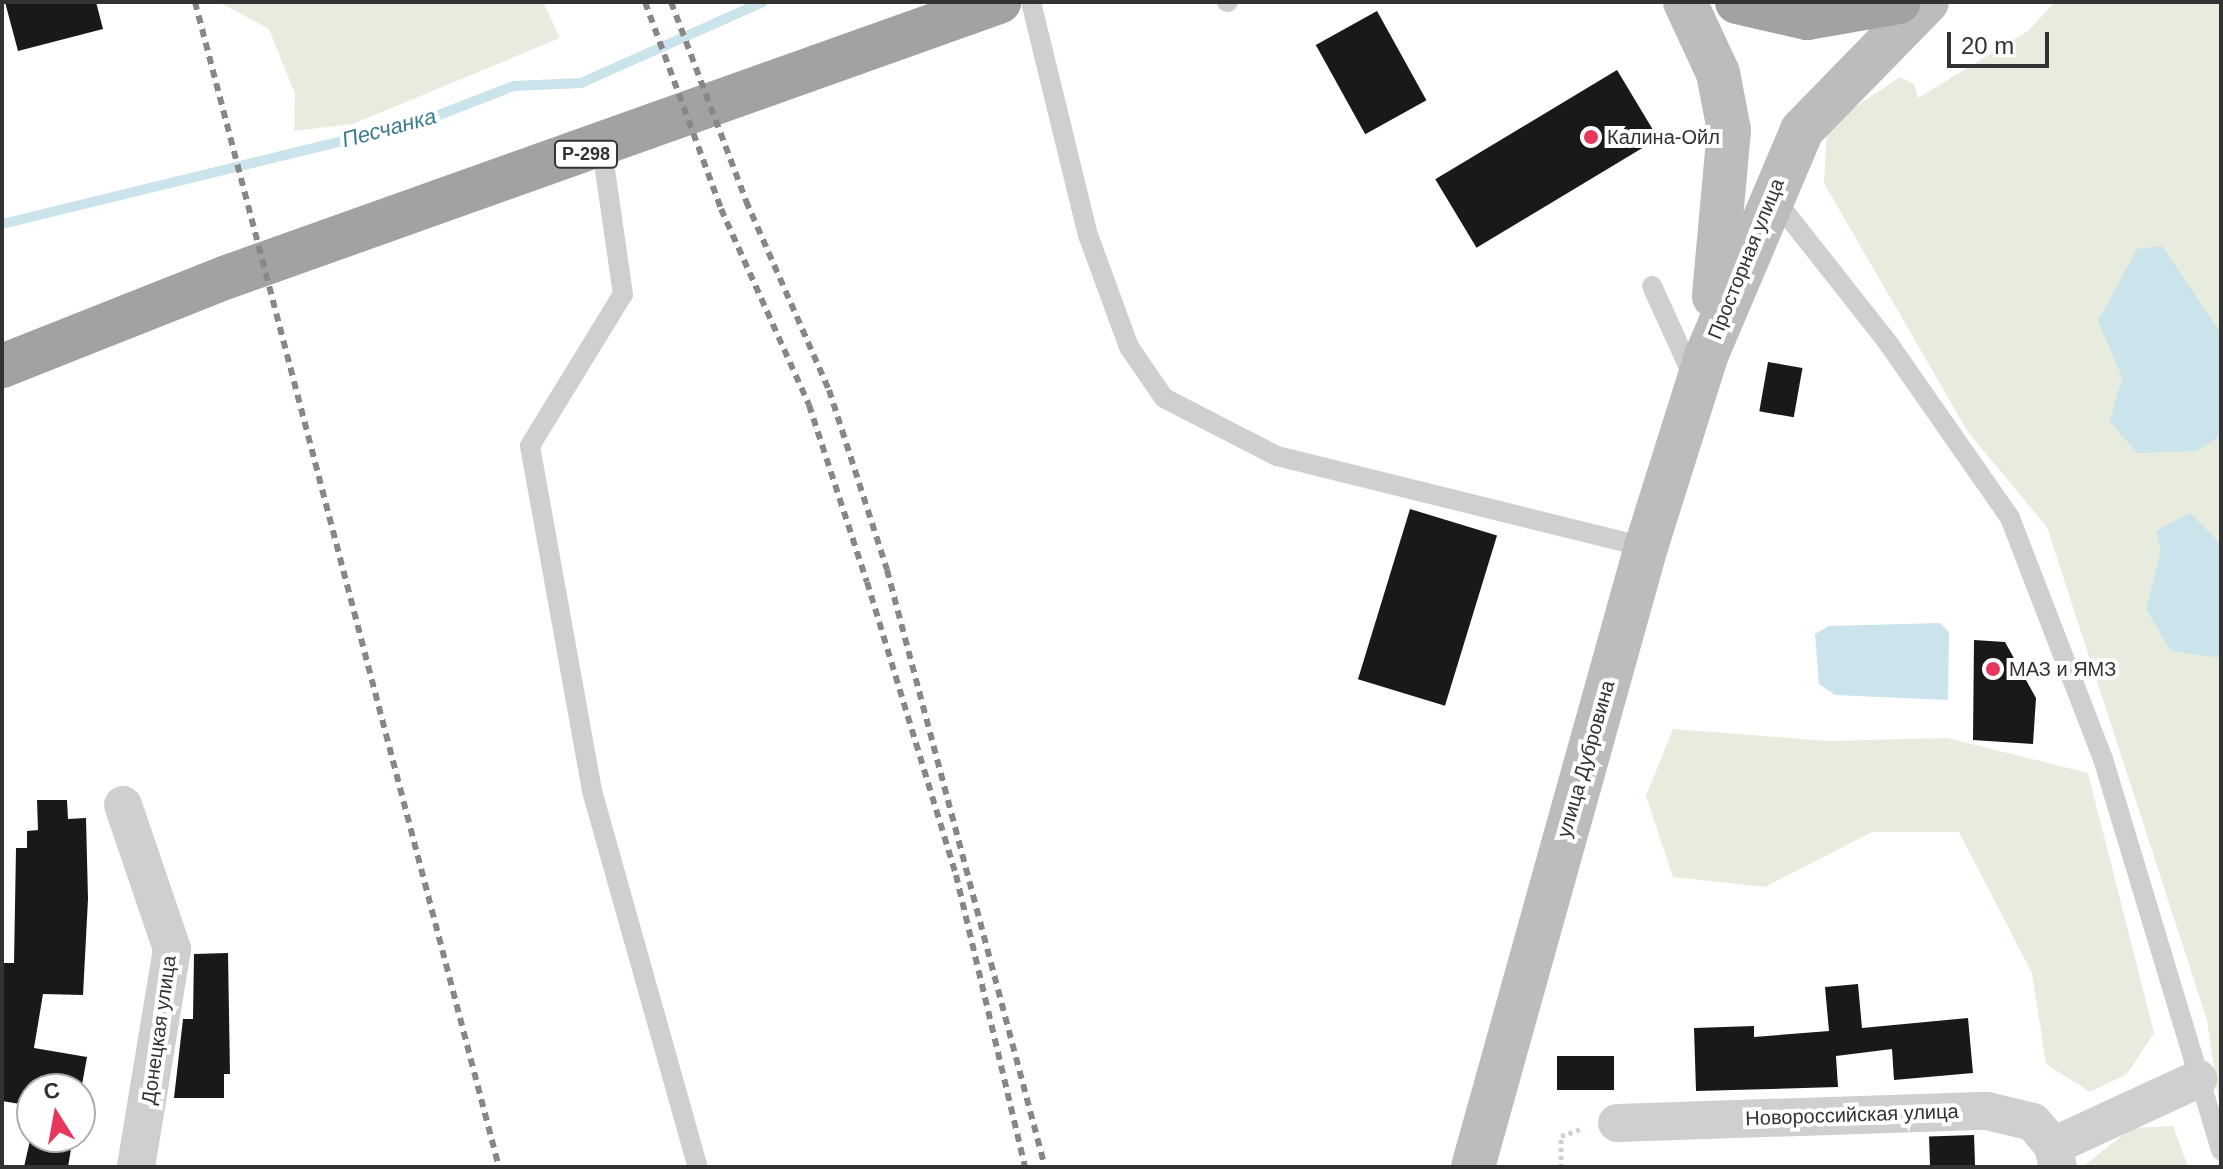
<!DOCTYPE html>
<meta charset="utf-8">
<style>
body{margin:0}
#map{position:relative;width:2223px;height:1169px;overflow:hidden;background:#fff;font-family:Arial,sans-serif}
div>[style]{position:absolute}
.green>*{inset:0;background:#e7ecde}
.water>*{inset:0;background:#cbe4ec}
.stream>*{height:10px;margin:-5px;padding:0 5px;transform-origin:5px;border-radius:5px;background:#cbe4ec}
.building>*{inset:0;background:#191919;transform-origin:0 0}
.path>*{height:5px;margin-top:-2.5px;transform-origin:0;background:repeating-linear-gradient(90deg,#cfcfcf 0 4px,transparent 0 8px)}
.service>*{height:20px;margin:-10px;padding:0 10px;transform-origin:10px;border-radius:10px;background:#cfcfcf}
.minor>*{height:38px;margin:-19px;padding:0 19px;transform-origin:19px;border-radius:19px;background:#cfcfcf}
.secondary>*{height:44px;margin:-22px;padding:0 22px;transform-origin:22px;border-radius:22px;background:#bcbcbc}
.trunk>*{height:44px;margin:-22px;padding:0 22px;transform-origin:22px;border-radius:22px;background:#a2a2a2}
.rail>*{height:6px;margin-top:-3px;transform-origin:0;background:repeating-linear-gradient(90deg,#878787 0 8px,transparent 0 14px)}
.dots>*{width:22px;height:22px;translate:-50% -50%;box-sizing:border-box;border:4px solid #fff;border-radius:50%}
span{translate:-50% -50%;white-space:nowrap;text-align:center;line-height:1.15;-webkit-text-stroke:8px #fff;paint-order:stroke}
.shield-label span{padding:2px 6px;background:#fff;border:2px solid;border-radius:6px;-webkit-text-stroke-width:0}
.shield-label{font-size:18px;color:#323232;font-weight:700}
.poi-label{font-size:20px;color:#323232}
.left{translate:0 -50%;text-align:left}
.street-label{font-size:20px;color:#323232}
.water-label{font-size:22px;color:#3c7b90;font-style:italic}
.frame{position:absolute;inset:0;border:4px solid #323232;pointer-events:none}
.north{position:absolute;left:16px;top:1073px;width:80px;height:80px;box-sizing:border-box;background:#fff;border:2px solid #adadad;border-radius:50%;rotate:349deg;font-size:22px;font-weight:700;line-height:32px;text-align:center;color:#323232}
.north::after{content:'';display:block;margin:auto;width:28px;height:36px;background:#e7375d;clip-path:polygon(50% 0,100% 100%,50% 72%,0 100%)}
.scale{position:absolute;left:1947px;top:32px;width:102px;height:36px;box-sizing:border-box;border:4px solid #323232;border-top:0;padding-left:10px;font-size:24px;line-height:28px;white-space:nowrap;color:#323232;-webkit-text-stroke:6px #fff;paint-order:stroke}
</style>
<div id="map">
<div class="green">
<i style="clip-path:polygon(219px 2px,543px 2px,560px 38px,353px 124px,294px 131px,295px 94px,269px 29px)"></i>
<i style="clip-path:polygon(2055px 2px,2221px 2px,2221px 1117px,2207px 1020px,2047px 527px,1968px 432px,1824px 183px,1827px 126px,1900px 77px,1914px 84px,1918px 98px,2028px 31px)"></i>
<i style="clip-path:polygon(1673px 729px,1828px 741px,1947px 738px,2088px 773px,2154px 1033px,2127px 1074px,2090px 1092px,2046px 1064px,2032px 973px,1959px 832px,1872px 832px,1765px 887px,1673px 877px,1646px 796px)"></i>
<i style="clip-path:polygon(2173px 1126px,2188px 1167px,2082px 1167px,2132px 1128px)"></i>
</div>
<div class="water">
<i style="clip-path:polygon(2162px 246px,2221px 333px,2220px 436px,2196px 451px,2137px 453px,2110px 422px,2122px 377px,2098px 321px,2137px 249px)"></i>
<i style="clip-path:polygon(2190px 513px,2221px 545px,2221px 658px,2171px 651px,2146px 609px,2161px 550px,2156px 531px)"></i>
<i style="clip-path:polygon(1940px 623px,1949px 632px,1948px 700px,1835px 695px,1819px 684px,1815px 634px,1829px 626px)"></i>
</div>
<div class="stream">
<i style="left:2px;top:224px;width:431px;rotate:-13.7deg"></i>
<i style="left:421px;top:122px;width:100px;rotate:-21.2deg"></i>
<i style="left:514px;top:86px;width:67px;rotate:-2.6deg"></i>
<i style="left:581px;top:83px;width:199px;rotate:-24deg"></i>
</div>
<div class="building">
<i style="clip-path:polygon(5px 2px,96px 2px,103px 29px,18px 51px)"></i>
<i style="left:1377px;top:11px;width:102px;height:70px;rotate:61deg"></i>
<i style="left:1617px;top:70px;width:80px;height:212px;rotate:59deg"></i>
<i style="left:1768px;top:362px;width:35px;height:50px;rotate:10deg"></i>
<i style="left:1410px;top:509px;width:91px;height:178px;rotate:17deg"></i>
<i style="clip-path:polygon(1974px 640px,2005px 642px,2036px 698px,2033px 744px,1973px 740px)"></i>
<i style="clip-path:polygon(37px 800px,67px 800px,68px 819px,86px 818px,88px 899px,83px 995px,43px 994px,34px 1048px,87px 1057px,80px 1096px,80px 1089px,32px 1089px,32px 1106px,2px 1101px,2px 1003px,4px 963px,14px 963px,16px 848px,27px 848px,27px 831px,38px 830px)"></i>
<i style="clip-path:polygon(228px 953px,230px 1074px,224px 1074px,224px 1098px,174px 1098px,183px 1019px,193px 1019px,194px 954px)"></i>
<i style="clip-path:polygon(1858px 984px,1862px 1028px,1968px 1018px,1973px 1073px,1894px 1080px,1892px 1049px,1836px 1056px,1838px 1087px,1696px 1091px,1694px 1028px,1754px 1026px,1754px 1037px,1829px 1031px,1825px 987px)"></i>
<i style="left:1614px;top:1056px;width:34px;height:57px;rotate:90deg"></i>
<i style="clip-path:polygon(32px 1131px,32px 1137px,73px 1137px,68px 1167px,24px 1167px)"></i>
<i style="left:1974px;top:1135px;width:32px;height:45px;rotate:88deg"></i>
</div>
<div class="path">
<i style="left:1561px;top:1167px;width:31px;rotate:-90deg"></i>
<i style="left:1561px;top:1136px;width:24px;rotate:-19deg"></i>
</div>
<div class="service">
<i style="left:1031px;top:2px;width:240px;rotate:76.3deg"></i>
<i style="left:1088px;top:235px;width:119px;rotate:69.9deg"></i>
<i style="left:1129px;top:347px;width:62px;rotate:55.5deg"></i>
<i style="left:1164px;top:398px;width:127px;rotate:27.2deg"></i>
<i style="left:1277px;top:456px;width:380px;rotate:13.9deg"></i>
<i style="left:1227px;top:2px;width:1px"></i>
<i style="left:602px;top:149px;width:147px;rotate:81.8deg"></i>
<i style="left:623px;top:294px;width:178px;rotate:121.5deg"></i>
<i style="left:530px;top:446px;width:351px;rotate:79.8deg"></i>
<i style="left:592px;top:791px;width:391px;rotate:74.3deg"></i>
<i style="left:1773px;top:197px;width:182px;rotate:51.7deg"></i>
<i style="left:1886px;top:340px;width:217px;rotate:55.1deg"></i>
<i style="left:2010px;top:518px;width:258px;rotate:68.9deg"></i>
<i style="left:2103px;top:759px;width:409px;rotate:73.2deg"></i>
<i style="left:1652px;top:286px;width:104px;rotate:65.6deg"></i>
</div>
<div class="minor">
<i style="left:123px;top:805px;width:152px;rotate:71.2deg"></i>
<i style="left:172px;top:949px;width:221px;rotate:99.4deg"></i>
<i style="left:1617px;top:1123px;width:370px;rotate:-1.9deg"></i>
<i style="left:1987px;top:1111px;width:47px;rotate:13.4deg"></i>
<i style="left:2033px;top:1122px;width:31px;rotate:50deg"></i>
<i style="left:2053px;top:1146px;width:22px;rotate:77deg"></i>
<i style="left:2053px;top:1146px;width:160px;rotate:-24.8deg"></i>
</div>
<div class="secondary">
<i style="left:1685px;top:2px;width:78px;rotate:65.1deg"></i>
<i style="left:1718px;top:73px;width:58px;rotate:79.1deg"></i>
<i style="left:1729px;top:130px;width:167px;rotate:95.2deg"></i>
<i style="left:1473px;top:1167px;width:644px;rotate:-74.41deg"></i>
<i style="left:1646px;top:547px;width:202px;rotate:-72.5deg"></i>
<i style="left:1707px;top:354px;width:243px;rotate:-67deg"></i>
<i style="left:1802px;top:130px;width:179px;rotate:-45.7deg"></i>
</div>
<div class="trunk">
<i style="left:1737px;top:2px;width:72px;rotate:12.9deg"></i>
<i style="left:1807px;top:18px;width:93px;rotate:-9.9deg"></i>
<i style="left:2px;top:366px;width:242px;rotate:-21.6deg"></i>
<i style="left:227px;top:277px;width:820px;rotate:-19.61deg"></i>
</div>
<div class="rail">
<i style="left:195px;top:2px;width:1204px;rotate:75.38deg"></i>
<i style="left:645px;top:2px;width:221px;rotate:69.8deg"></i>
<i style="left:721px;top:209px;width:215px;rotate:65.8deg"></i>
<i style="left:809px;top:405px;width:186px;rotate:71.9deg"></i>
<i style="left:867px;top:582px;width:306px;rotate:73.1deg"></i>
<i style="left:956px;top:875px;width:300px;rotate:76.7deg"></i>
<i style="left:671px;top:2px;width:213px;rotate:69.3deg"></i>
<i style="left:746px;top:201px;width:206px;rotate:66.3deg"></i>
<i style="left:829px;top:390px;width:189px;rotate:72.1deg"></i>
<i style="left:887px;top:570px;width:618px;rotate:75.18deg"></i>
</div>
<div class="dots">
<i style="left:1591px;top:137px;background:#e7375d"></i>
<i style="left:1993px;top:669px;background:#e7375d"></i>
</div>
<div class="shield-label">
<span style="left:586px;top:154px">Р-298</span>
</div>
<div class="poi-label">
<span class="left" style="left:1607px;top:137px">Калина-Ойл</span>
<span class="left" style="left:2009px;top:669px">МАЗ и ЯМЗ</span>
</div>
<div class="street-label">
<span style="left:1746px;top:259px;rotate:-68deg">Просторная улица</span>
<span style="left:1586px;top:759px;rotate:-74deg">улица Дубровина</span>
<span style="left:159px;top:1030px;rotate:-82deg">Донецкая улица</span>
<span style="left:1852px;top:1115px;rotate:-2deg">Новороссийская улица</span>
</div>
<div class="water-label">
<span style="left:389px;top:128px;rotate:-15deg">Песчанка</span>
</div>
<div class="frame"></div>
<div class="north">С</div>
<div class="scale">20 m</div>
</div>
